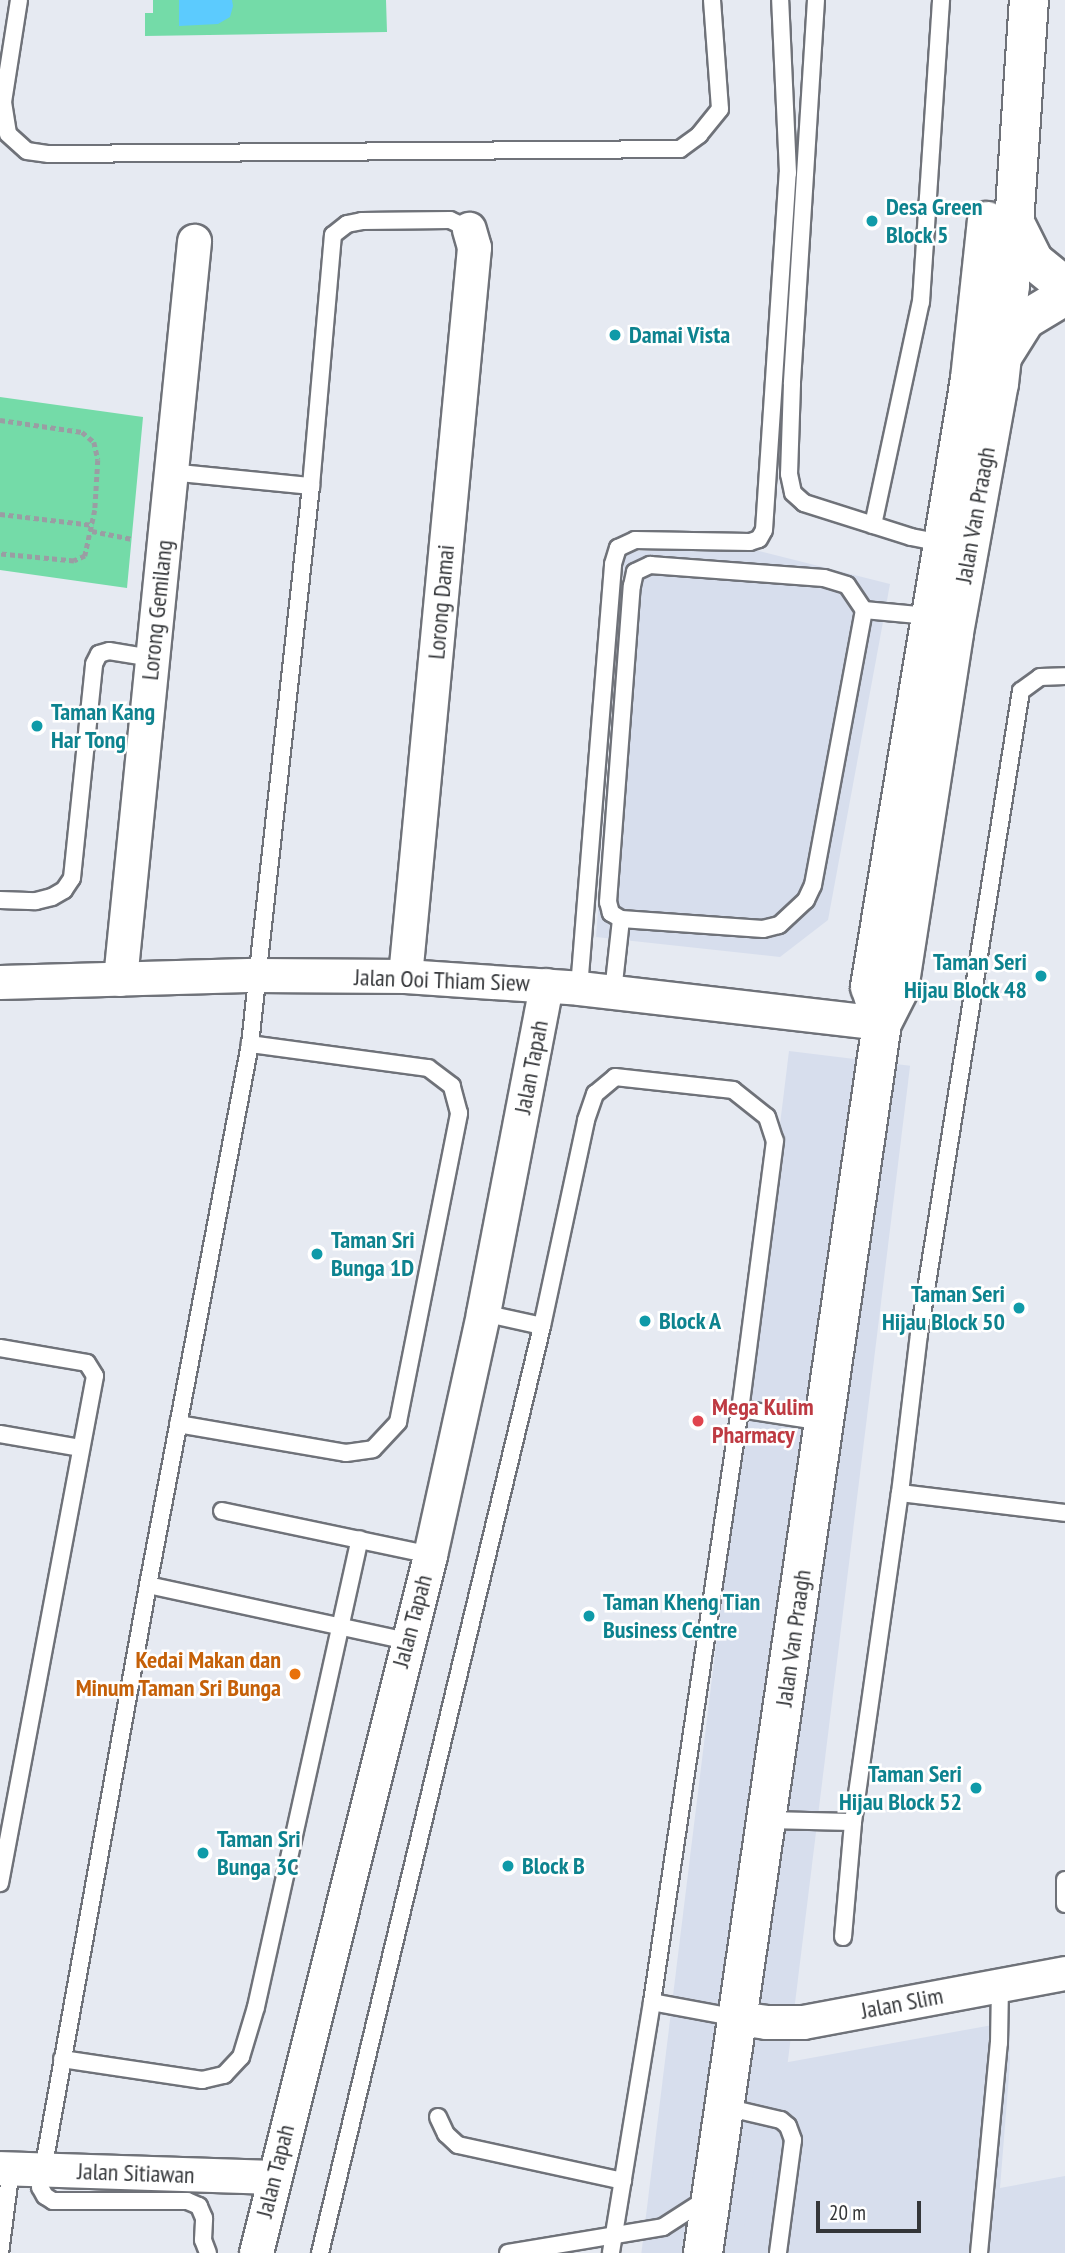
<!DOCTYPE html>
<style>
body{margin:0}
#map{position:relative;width:1065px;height:2253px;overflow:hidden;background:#e6eaf2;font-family:"PT Sans Narrow",sans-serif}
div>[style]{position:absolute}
.built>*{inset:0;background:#d7deed;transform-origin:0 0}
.green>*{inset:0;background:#74dba8}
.water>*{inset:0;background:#5ccbfe}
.path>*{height:4.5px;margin-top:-2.25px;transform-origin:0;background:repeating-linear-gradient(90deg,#9a9da3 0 5px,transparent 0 8.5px)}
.roads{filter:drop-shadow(2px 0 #6f7279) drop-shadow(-2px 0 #6f7279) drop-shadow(0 2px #6f7279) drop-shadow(0 -2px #6f7279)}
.lane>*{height:16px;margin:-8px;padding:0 8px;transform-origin:8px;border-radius:8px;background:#fff}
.street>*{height:33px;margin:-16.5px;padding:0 16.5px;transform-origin:16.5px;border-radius:16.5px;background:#fff}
.secondary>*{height:38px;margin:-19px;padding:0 19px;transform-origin:19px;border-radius:19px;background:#fff}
.dots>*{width:19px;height:19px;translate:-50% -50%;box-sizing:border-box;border:4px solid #fff;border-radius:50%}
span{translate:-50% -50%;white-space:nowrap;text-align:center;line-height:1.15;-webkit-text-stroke:5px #fff;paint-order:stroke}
.culture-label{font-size:24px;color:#0d838f;font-weight:700}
.left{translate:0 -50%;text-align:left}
.right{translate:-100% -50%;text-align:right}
.street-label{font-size:24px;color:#343639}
.health-label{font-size:24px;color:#be3a42;font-weight:700}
.food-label{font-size:24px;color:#c56008;font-weight:700}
.scale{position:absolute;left:816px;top:2201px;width:105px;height:32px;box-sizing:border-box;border:4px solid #343639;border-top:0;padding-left:9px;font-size:21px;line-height:24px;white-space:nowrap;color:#343639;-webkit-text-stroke:5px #fff;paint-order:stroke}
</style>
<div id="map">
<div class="built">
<i style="clip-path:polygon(625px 551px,759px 551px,890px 584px,828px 920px,780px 957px,596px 937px)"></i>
<i style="left:789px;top:1051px;width:122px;height:1213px;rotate:7deg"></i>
<i style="clip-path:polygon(1009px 2022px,1010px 2063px,1000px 2188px,1065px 2176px,1065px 2253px,740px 2253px,772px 2065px)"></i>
</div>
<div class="green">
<i style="clip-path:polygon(153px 0,386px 0,387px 32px,145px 36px,145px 13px,153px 13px)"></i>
<i style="clip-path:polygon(0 397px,143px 417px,127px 588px,0 570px)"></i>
</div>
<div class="water">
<i style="clip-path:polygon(179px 0,232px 0,233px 6px,230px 17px,218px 24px,179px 26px)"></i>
</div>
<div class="path">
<i style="left:0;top:420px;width:83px;rotate:8.3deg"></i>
<i style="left:82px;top:432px;width:16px;rotate:40deg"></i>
<i style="left:94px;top:442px;width:18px;rotate:77deg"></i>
<i style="left:98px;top:460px;width:50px;rotate:93.4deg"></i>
<i style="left:95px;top:510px;width:47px;rotate:102.3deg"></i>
<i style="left:85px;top:556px;width:12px;rotate:156deg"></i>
<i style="left:74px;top:561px;width:74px;rotate:-174.6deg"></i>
<i style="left:0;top:514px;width:94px;rotate:6.7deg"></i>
<i style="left:92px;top:531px;width:41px;rotate:11.3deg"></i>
</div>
<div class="roads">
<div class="lane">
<i style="left:19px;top:0;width:103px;rotate:98.9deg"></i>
<i style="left:3px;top:102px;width:32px;rotate:81deg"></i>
<i style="left:8px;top:134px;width:25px;rotate:42deg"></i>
<i style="left:27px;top:151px;width:22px;rotate:8deg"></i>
<i style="left:49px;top:154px;width:631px;rotate:-0.45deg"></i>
<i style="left:680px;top:149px;width:24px;rotate:-36deg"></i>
<i style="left:699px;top:135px;width:33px;rotate:-51deg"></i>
<i style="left:720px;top:109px;width:109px;rotate:-94.2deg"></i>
<i style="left:816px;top:0;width:385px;rotate:93.6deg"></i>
<i style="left:792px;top:384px;width:90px;rotate:91.9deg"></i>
<i style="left:789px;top:474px;width:19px;rotate:78deg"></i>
<i style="left:793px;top:493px;width:15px;rotate:42deg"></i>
<i style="left:804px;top:503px;width:112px;rotate:17.6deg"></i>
<i style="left:911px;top:537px;width:31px;rotate:11deg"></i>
<i style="left:170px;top:472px;width:142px;rotate:5.7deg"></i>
<i style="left:873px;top:525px;width:228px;rotate:-77.9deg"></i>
<i style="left:921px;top:302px;width:303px;rotate:-86.2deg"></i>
<i style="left:650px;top:565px;width:174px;rotate:4.3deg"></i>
<i style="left:824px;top:578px;width:24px;rotate:17deg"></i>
<i style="left:847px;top:585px;width:30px;rotate:56deg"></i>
<i style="left:864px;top:610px;width:280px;rotate:100.5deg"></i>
<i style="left:813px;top:885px;width:17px;rotate:115deg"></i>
<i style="left:806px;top:900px;width:37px;rotate:137deg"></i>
<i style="left:779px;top:925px;width:16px;rotate:166deg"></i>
<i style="left:763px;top:929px;width:142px;rotate:-176deg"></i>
<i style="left:621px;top:919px;width:12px;rotate:-149deg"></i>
<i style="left:611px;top:913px;width:11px;rotate:-105deg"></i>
<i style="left:608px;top:902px;width:317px;rotate:-85.7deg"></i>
<i style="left:632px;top:586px;width:14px;rotate:-78deg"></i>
<i style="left:635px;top:572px;width:17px;rotate:-25deg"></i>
<i style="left:864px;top:610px;width:65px;rotate:5.3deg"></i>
<i style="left:0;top:900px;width:36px;rotate:2deg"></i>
<i style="left:36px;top:901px;width:16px;rotate:-14deg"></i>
<i style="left:52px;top:897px;width:14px;rotate:-30deg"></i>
<i style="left:64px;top:890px;width:14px;rotate:-56deg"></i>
<i style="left:72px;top:878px;width:215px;rotate:-84.1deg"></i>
<i style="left:94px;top:664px;width:11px;rotate:-63deg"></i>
<i style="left:99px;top:654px;width:10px;rotate:-17deg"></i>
<i style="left:109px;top:651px;width:44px;rotate:9.2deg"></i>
<i style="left:579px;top:988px;width:425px;rotate:-85.4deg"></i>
<i style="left:613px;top:564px;width:17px;rotate:-73deg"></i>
<i style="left:618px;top:548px;width:19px;rotate:-25deg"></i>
<i style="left:635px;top:540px;width:115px;rotate:1deg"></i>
<i style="left:750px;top:542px;width:9px;rotate:-18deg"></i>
<i style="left:759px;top:539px;width:10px;rotate:-61deg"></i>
<i style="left:764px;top:530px;width:358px;rotate:-86.2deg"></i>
<i style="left:788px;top:173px;width:173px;rotate:-92.6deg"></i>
<i style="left:613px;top:992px;width:73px;rotate:-83.7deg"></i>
<i style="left:483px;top:1313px;width:60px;rotate:12.4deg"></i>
<i style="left:0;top:1348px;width:88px;rotate:9.8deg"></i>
<i style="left:87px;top:1363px;width:15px;rotate:58deg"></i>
<i style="left:95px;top:1376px;width:516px;rotate:100.61deg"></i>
<i style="left:740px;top:1409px;width:85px;rotate:8.8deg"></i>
<i style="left:178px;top:1424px;width:170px;rotate:9.8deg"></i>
<i style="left:346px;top:1453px;width:27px;rotate:-8deg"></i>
<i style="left:373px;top:1449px;width:37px;rotate:-47deg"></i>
<i style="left:398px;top:1422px;width:315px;rotate:-78.8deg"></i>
<i style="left:459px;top:1113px;width:28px;rotate:-105deg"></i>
<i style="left:452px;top:1086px;width:30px;rotate:-143deg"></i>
<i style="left:428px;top:1068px;width:180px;rotate:-172.3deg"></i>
<i style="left:0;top:1434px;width:81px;rotate:9.9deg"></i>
<i style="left:900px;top:1493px;width:166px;rotate:6.9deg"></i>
<i style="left:222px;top:1511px;width:213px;rotate:11.9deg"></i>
<i style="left:148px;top:1585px;width:264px;rotate:12.2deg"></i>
<i style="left:766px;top:1820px;width:87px;rotate:1.3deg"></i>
<i style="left:853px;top:1822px;width:332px;rotate:-81.9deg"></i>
<i style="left:900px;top:1493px;width:160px;rotate:-83.2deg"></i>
<i style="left:919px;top:1334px;width:651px;rotate:-80.99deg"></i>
<i style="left:1021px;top:691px;width:24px;rotate:-36deg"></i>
<i style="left:1040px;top:677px;width:25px;rotate:-2deg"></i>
<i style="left:1065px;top:1880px;width:24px;rotate:90deg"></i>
<i style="left:843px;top:1937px;width:115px;rotate:-85deg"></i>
<i style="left:652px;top:2002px;width:87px;rotate:10.5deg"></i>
<i style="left:62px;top:2059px;width:142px;rotate:8.5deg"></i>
<i style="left:202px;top:2080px;width:23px;rotate:-13deg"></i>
<i style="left:224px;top:2075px;width:25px;rotate:-47deg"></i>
<i style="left:241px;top:2057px;width:52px;rotate:-73.3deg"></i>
<i style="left:256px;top:2007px;width:479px;rotate:-77.5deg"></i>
<i style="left:725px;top:2107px;width:57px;rotate:13.1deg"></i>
<i style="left:781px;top:2120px;width:9px;rotate:41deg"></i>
<i style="left:788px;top:2126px;width:15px;rotate:70deg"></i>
<i style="left:793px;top:2140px;width:114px;rotate:97.6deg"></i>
<i style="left:438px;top:2117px;width:19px;rotate:65deg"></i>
<i style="left:446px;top:2134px;width:16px;rotate:43deg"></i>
<i style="left:458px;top:2145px;width:169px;rotate:12.3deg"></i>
<i style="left:0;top:2253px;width:86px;rotate:-82.6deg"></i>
<i style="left:208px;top:2253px;width:14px;rotate:-111deg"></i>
<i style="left:203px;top:2240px;width:22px;rotate:-87deg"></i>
<i style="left:204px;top:2218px;width:13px;rotate:-113deg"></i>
<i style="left:199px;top:2206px;width:13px;rotate:-157deg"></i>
<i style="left:187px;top:2201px;width:134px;rotate:180deg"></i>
<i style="left:53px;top:2201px;width:9px;rotate:-148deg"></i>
<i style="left:45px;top:2196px;width:10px;rotate:-119deg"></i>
<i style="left:40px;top:2187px;width:612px;rotate:-79.83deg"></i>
<i style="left:148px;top:1585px;width:551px;rotate:-79.32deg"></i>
<i style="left:250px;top:1044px;width:561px;rotate:-83.76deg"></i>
<i style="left:311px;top:486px;width:252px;rotate:-85deg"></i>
<i style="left:333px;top:235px;width:18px;rotate:-38deg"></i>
<i style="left:347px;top:224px;width:15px;rotate:-11deg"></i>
<i style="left:362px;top:221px;width:88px;rotate:-0.7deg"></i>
<i style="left:450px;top:220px;width:21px;rotate:25deg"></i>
<i style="left:320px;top:2253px;width:953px;rotate:-76.53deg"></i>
<i style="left:542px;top:1326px;width:211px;rotate:-77.9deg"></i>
<i style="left:586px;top:1120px;width:28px;rotate:-71deg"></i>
<i style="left:595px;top:1094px;width:26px;rotate:-40deg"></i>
<i style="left:615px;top:1077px;width:119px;rotate:6.3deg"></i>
<i style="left:733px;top:1090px;width:43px;rotate:38.5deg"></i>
<i style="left:767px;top:1117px;width:25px;rotate:72deg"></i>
<i style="left:775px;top:1141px;width:270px;rotate:97.4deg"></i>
<i style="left:740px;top:1409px;width:599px;rotate:98.44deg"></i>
<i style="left:652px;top:2002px;width:254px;rotate:99.3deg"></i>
<i style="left:508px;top:2253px;width:157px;rotate:-9.5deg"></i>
<i style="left:663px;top:2227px;width:54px;rotate:-32.8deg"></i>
<i style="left:979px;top:2253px;width:211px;rotate:-84.6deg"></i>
<i style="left:999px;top:2043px;width:58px;rotate:-89deg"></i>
</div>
<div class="street">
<i style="left:405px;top:976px;width:732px;rotate:-84.59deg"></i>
<i style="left:474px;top:247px;width:19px;rotate:-106deg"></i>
<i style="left:120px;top:979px;width:742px;rotate:-84.27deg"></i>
<i style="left:0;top:982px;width:256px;rotate:-1.6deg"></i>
<i style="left:256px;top:975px;width:149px;rotate:0.4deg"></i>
<i style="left:405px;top:976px;width:174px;rotate:3.9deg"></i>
<i style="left:579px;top:988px;width:305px;rotate:6.6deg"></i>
<i style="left:738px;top:2018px;width:28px;rotate:8deg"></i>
<i style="left:766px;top:2022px;width:37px"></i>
<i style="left:803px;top:2022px;width:267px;rotate:-10.6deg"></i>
<i style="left:0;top:2168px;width:273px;rotate:1.9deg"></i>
<i style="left:256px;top:2253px;width:719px;rotate:-76deg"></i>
<i style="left:430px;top:1555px;width:248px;rotate:-77.6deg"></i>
<i style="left:483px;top:1313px;width:334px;rotate:-79.1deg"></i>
</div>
<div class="secondary">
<i style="left:1014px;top:221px;width:45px;rotate:63.4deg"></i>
<i style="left:1034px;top:261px;width:40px;rotate:39deg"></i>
<i style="left:1004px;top:354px;width:40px;rotate:-58deg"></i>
<i style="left:1025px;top:320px;width:47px;rotate:-31deg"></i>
<i style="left:882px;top:1023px;width:38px;rotate:-108deg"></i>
<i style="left:870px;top:987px;width:616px;rotate:-80.66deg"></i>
<i style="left:970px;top:379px;width:159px;rotate:-83.9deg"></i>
<i style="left:703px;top:2253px;width:1243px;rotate:-81.72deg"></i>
<i style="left:882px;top:1023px;width:38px;rotate:-63deg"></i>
<i style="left:899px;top:989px;width:360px;rotate:-81.2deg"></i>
<i style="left:954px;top:633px;width:253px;rotate:-79.8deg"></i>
<i style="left:999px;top:384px;width:100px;rotate:-83.7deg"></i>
<i style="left:1010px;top:285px;width:286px;rotate:-86.2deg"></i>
</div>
</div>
<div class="dots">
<i style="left:872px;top:221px;background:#0f9aa8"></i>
<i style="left:615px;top:335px;background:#0f9aa8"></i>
<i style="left:37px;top:726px;background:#0f9aa8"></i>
<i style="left:1041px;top:976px;background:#0f9aa8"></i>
<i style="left:317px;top:1254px;background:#0f9aa8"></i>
<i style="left:1019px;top:1308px;background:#0f9aa8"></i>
<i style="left:645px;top:1321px;background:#0f9aa8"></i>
<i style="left:698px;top:1421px;background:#e0444e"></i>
<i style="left:589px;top:1616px;background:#0f9aa8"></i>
<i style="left:295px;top:1674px;background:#e8710a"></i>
<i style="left:976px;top:1788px;background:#0f9aa8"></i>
<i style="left:203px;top:1853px;background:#0f9aa8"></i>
<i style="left:508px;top:1866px;background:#0f9aa8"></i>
</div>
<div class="culture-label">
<span class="left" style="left:886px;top:221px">Desa Green<br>Block 5</span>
<span class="left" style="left:629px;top:335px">Damai Vista</span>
<span class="left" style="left:51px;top:726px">Taman Kang<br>Har Tong</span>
<span class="right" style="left:1027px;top:976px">Taman Seri<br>Hijau Block 48</span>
<span class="left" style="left:331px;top:1254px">Taman Sri<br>Bunga 1D</span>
<span class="right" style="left:1005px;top:1308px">Taman Seri<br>Hijau Block 50</span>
<span class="left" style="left:659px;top:1321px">Block A</span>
<span class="left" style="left:603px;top:1616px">Taman Kheng Tian<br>Business Centre</span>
<span class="right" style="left:962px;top:1788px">Taman Seri<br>Hijau Block 52</span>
<span class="left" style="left:217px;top:1853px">Taman Sri<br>Bunga 3C</span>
<span class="left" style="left:522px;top:1866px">Block B</span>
</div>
<div class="street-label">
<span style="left:975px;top:515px;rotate:-80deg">Jalan Van Praagh</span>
<span style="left:441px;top:602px;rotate:-85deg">Lorong Damai</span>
<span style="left:157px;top:610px;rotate:-84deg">Lorong Gemilang</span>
<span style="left:442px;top:980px;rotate:2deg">Jalan Ooi Thiam Siew</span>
<span style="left:531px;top:1067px;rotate:-79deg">Jalan Tapah</span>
<span style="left:412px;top:1621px;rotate:-75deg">Jalan Tapah</span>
<span style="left:793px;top:1638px;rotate:-82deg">Jalan Van Praagh</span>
<span style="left:902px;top:2003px;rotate:-11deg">Jalan Slim</span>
<span style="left:275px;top:2171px;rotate:-76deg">Jalan Tapah</span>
<span style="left:136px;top:2173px;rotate:2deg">Jalan Sitiawan</span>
</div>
<div class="health-label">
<span class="left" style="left:712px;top:1421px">Mega Kulim<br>Pharmacy</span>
</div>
<div class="food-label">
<span class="right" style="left:281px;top:1674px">Kedai Makan dan<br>Minum Taman Sri Bunga</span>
</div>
<div class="scale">20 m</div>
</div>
